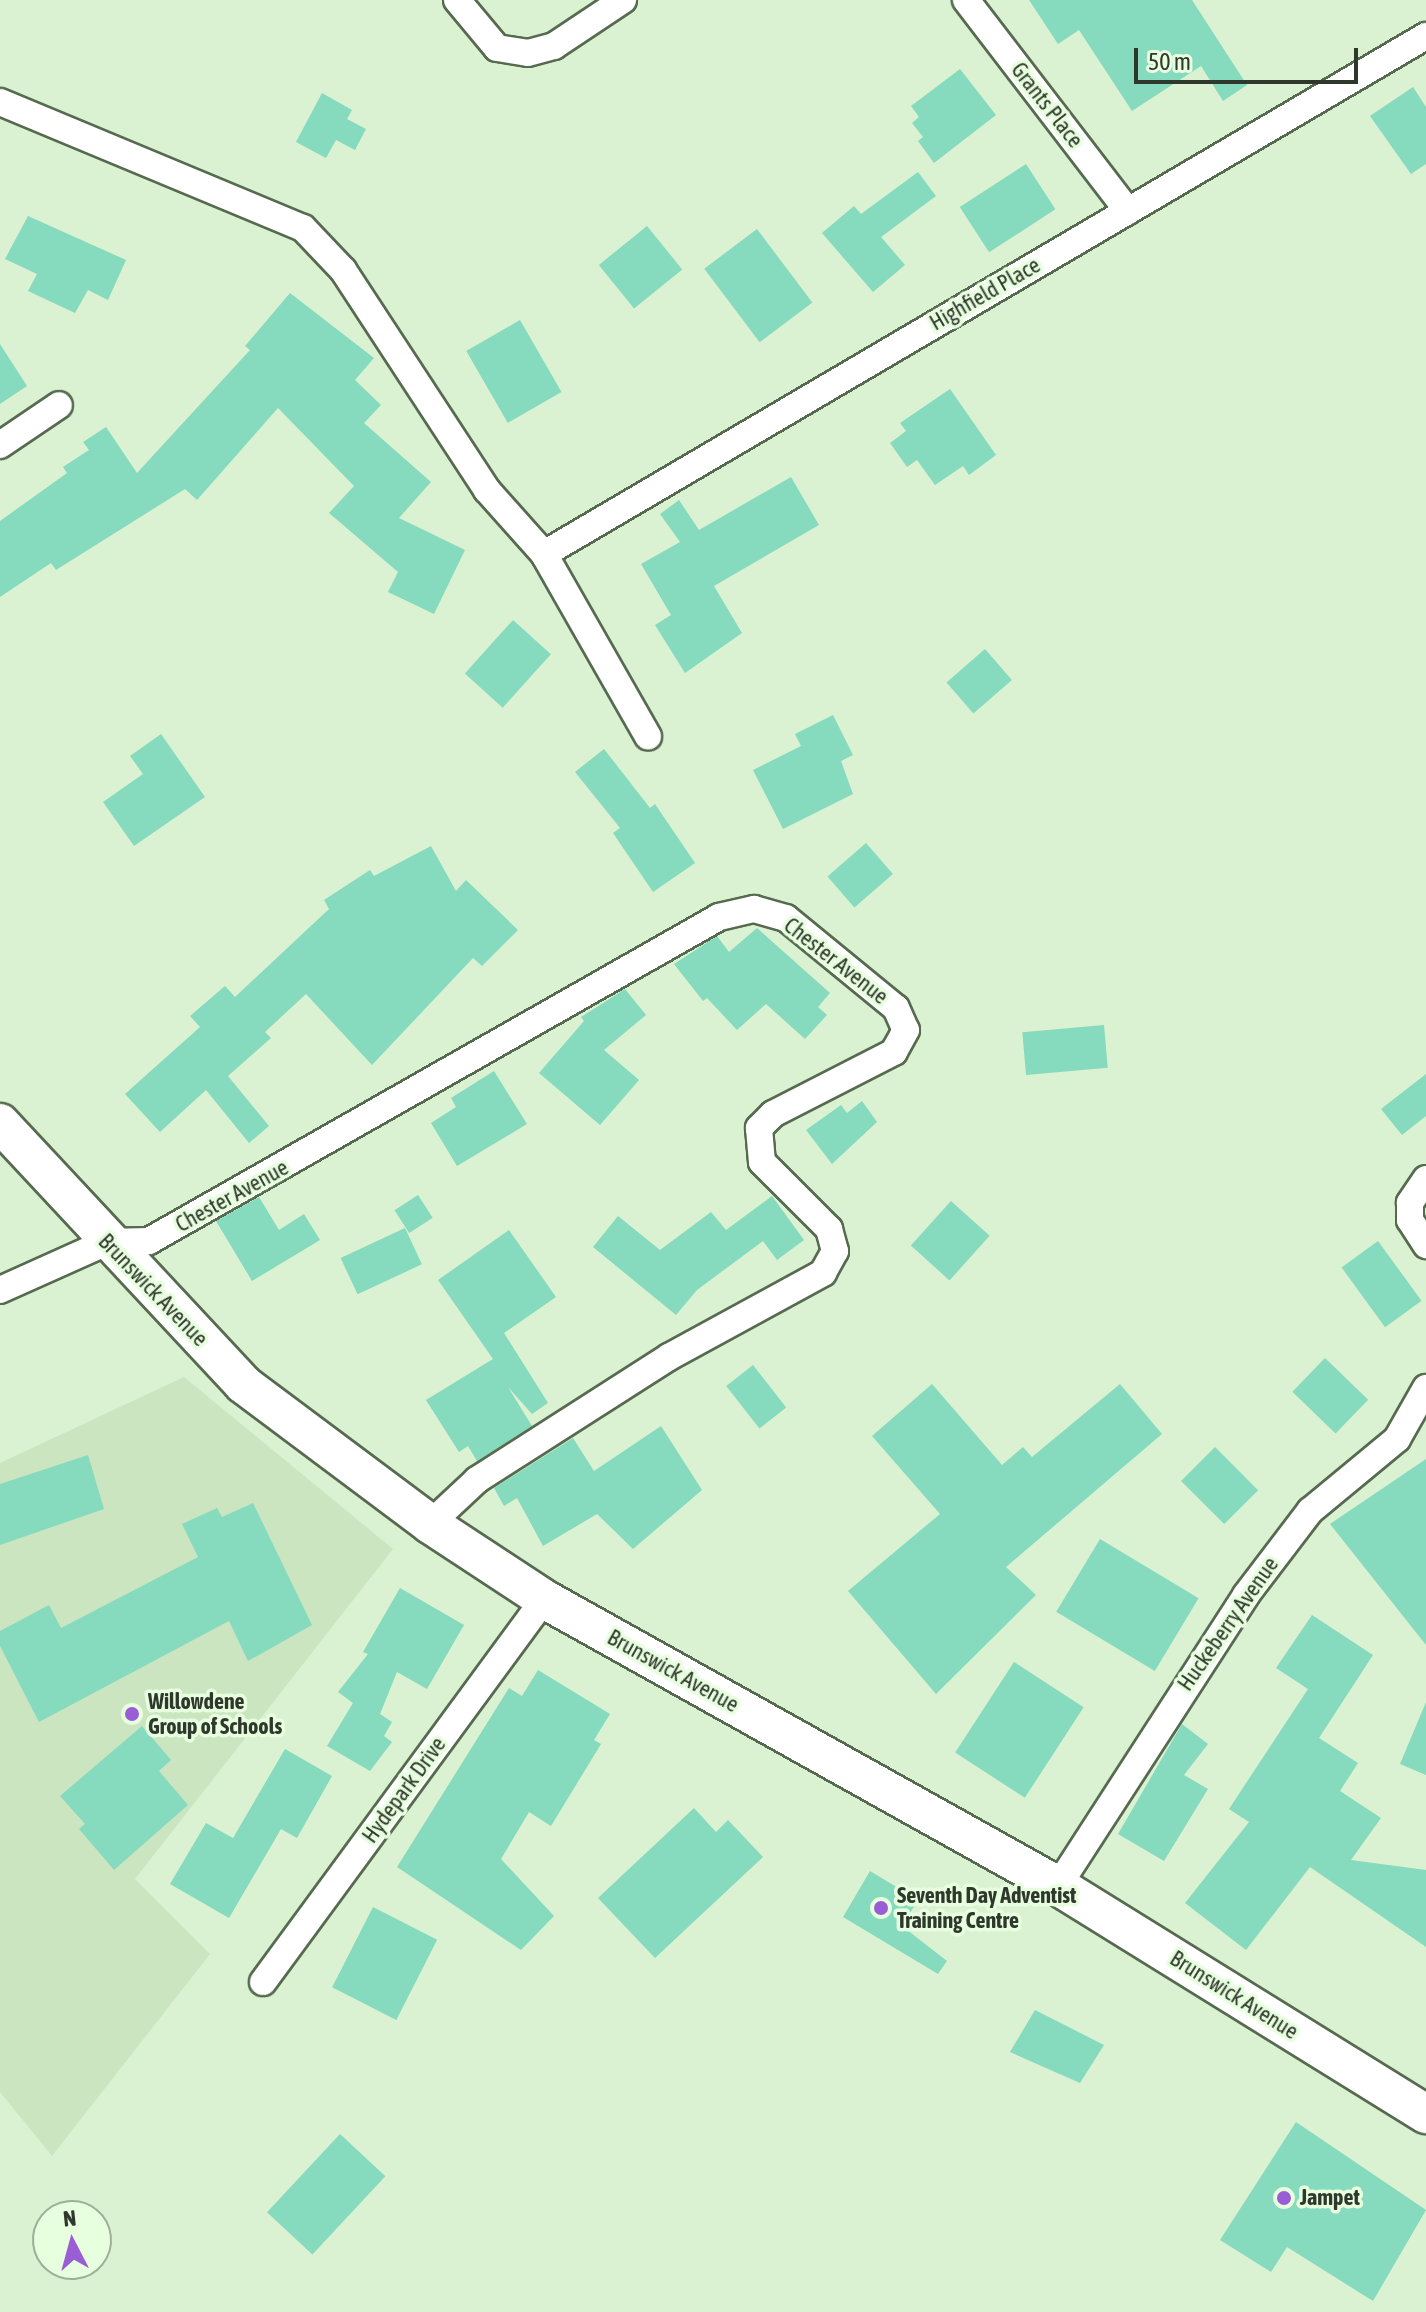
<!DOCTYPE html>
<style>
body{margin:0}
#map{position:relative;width:1426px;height:2312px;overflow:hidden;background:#daf1d2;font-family:"Asap Condensed",sans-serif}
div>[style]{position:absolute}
.built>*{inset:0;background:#cbe5c0}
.building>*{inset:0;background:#86dabe;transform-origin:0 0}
.roads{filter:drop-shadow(2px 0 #566a4f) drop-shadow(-2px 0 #566a4f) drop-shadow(0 2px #566a4f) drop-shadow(0 -2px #566a4f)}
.street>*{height:26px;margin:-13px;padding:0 13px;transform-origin:13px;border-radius:13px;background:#fff}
.secondary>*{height:38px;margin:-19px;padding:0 19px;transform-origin:19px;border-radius:19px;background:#fff}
.dots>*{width:22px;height:22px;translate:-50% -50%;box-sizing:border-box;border:4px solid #e7fedf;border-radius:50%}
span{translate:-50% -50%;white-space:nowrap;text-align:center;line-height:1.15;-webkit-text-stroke:7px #e7fedf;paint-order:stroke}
.street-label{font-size:22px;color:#2f382c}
.poi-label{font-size:22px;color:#2f382c;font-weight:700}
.left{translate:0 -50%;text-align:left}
.north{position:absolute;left:32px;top:2200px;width:80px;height:80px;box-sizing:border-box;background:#e7fedf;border:2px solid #9daf97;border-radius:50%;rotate:354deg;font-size:22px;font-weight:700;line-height:32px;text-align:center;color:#2f382c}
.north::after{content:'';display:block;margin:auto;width:28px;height:36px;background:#995dd5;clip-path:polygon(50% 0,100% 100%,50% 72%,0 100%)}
.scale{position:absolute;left:1134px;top:48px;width:224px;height:36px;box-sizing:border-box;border:4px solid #2f382c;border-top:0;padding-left:10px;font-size:24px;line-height:28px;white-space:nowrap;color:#2f382c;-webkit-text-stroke:6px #e7fedf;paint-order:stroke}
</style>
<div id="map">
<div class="built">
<i style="clip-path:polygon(184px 1377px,393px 1549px,135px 1879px,210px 1954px,52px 2156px,0 2092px,0 1463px)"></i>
</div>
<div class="building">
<i style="clip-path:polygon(1029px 0,1192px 0,1247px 85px,1223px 101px,1201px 66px,1132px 111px,1079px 30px,1058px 44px)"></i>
<i style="clip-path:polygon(960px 69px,996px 115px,934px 163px,918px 141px,923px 137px,912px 123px,919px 117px,911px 106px)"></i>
<i style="clip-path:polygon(1413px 87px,1426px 107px,1426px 164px,1411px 174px,1370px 116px)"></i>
<i style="clip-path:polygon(322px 93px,352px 110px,347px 119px,366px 129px,355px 150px,336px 140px,326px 158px,296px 142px)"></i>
<i style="left:1026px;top:164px;width:54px;height:79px;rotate:57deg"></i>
<i style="clip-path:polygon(918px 172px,936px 196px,881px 237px,905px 265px,873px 292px,822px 233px,854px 206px,861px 214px)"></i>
<i style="clip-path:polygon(28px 216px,126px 260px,108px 300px,88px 290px,75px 313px,28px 291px,37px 274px,5px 259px)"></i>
<i style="left:647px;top:226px;width:56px;height:62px;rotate:51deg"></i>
<i style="left:757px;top:229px;width:92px;height:66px;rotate:53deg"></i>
<i style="clip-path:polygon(290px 293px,374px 358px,355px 380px,381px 405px,364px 423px,431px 482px,399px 518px,465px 550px,434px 614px,388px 592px,398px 572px,329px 513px,354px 486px,278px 408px,197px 500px,185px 489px,56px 570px,51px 563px,0 597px,0 521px,67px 473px,63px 467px,89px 450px,83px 442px,106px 427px,137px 473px,250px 350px,245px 346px)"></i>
<i style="left:520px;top:320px;width:83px;height:62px;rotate:60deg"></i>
<i style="clip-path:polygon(0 344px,27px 386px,0 404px)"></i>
<i style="clip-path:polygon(950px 389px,996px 455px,969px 475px,963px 466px,935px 485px,917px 460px,907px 467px,890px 443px,906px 431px,900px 423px)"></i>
<i style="clip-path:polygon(791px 477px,819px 525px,714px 586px,742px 633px,685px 673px,655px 625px,671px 615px,641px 564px,680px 542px,660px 514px,679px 500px,699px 530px)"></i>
<i style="left:513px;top:620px;width:51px;height:72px;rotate:42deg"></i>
<i style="left:985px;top:649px;width:41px;height:51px;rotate:49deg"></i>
<i style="clip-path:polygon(833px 715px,853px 755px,841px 761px,853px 794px,783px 829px,753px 770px,801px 746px,795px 734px)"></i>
<i style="clip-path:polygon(161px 734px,205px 797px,134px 846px,103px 802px,143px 774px,130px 756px)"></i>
<i style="clip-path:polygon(604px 749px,650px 808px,655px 804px,695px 863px,653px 892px,613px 833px,620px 828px,575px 772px)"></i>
<i style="left:866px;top:843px;width:41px;height:51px;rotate:49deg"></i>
<i style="clip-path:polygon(431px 846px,456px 891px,466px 880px,518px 930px,482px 966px,473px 958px,372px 1065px,306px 994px,265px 1032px,271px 1038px,228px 1076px,269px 1126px,249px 1143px,206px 1090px,160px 1132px,125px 1094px,200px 1027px,190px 1016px,225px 986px,235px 997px,329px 909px,324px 900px,370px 870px,374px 876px)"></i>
<i style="clip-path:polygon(757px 928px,830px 993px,818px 1007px,827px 1015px,805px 1039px,766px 1004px,737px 1030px,707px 998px,703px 1001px,674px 964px,717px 936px,729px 952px)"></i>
<i style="clip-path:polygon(625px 989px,646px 1015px,604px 1050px,639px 1080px,600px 1125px,539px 1073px,584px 1021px,581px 1017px)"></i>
<i style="left:1104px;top:1025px;width:43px;height:82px;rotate:85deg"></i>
<i style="clip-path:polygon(494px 1071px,527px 1124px,457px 1166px,431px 1123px,456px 1107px,451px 1098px)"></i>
<i style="clip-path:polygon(1426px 1074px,1426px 1116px,1402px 1135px,1381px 1109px)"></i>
<i style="clip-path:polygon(862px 1101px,877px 1122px,832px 1164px,806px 1130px,841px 1105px,847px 1113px)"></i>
<i style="left:418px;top:1195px;width:27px;height:28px;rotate:57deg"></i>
<i style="clip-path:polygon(772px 1196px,804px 1240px,777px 1260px,763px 1241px,697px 1290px,676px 1315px,593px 1247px,618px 1216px,660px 1250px,711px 1212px,726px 1230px)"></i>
<i style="clip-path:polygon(259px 1197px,279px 1230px,304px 1214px,320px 1240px,252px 1281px,216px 1221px)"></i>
<i style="left:951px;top:1201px;width:52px;height:60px;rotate:42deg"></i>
<i style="left:405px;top:1228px;width:40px;height:71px;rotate:65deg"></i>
<i style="clip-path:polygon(509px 1230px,556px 1297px,504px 1333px,548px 1403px,532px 1414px,508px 1387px,532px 1426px,477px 1461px,468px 1446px,459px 1452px,426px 1400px,493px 1359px,438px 1280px)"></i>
<i style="left:1378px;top:1241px;width:74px;height:45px;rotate:54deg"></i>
<i style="left:1325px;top:1358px;width:60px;height:47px;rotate:44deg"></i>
<i style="left:753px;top:1365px;width:54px;height:34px;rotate:52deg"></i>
<i style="clip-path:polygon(932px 1384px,1002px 1465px,1023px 1447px,1032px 1457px,1120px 1384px,1162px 1434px,1006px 1567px,1036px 1595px,936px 1694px,848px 1591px,940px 1514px,872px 1436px)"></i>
<i style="clip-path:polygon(661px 1426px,702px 1490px,633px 1549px,597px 1514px,543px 1546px,517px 1498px,504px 1506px,494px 1488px,573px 1438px,594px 1471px)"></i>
<i style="left:1215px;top:1447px;width:61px;height:48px;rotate:45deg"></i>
<i style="clip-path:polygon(88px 1455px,104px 1509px,0 1545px,0 1484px)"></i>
<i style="clip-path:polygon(1426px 1459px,1426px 1645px,1330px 1524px)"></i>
<i style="clip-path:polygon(253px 1503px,312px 1625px,248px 1661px,229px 1621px,39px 1722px,0 1646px,0 1631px,49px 1605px,61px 1628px,198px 1557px,182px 1524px,217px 1508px,222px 1517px)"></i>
<i style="left:1100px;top:1539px;width:115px;height:85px;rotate:31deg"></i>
<i style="clip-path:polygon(400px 1588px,464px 1625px,427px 1689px,397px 1672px,380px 1714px,392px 1722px,384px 1736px,392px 1742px,370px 1771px,327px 1746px,353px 1703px,338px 1692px,368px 1654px,363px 1652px)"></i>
<i style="clip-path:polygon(1312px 1615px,1373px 1655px,1319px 1738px,1358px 1763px,1340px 1791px,1381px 1818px,1351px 1860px,1426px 1870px,1426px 1947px,1310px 1867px,1246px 1950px,1185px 1903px,1249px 1822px,1229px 1809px,1308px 1689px,1276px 1668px)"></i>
<i style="left:1014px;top:1662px;width:83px;height:108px;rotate:33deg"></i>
<i style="clip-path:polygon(538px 1670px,610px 1714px,594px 1740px,601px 1744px,551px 1826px,529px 1812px,501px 1859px,554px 1916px,521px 1950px,397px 1867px,509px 1688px,522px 1696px)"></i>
<i style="clip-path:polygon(1426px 1702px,1426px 1775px,1400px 1764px)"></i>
<i style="clip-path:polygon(1182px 1724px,1208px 1744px,1184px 1775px,1208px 1789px,1164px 1861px,1118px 1834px)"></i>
<i style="clip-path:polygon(142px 1726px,171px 1760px,159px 1771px,188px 1805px,114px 1870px,79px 1829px,85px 1824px,60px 1796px)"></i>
<i style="clip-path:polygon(285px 1749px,332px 1776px,297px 1838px,281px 1829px,229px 1918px,170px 1884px,206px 1823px,233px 1838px)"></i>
<i style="clip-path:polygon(694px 1808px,716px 1832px,728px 1820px,763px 1857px,655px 1958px,598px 1898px)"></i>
<i style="clip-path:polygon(870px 1871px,918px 1900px,902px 1926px,947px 1961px,938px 1974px,843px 1917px)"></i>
<i style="left:373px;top:1907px;width:72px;height:90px;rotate:27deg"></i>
<i style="clip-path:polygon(1035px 2010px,1104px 2045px,1080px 2083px,1010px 2052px)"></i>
<i style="clip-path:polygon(1296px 2122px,1426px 2210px,1373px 2301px,1287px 2247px,1271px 2272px,1220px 2240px)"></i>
<i style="left:340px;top:2134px;width:62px;height:107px;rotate:43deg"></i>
</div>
<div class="roads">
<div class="street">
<i style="left:457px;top:0;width:62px;rotate:50.2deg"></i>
<i style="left:497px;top:48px;width:31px;rotate:9deg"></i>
<i style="left:528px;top:53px;width:27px;rotate:-15deg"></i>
<i style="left:554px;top:46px;width:83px;rotate:-33.7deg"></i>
<i style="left:966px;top:0;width:266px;rotate:52.5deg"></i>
<i style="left:0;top:102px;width:328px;rotate:22.6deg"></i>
<i style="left:303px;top:228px;width:58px;rotate:46.4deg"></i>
<i style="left:343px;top:270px;width:263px;rotate:56.8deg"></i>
<i style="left:487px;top:490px;width:86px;rotate:48.3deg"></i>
<i style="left:544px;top:554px;width:210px;rotate:60.3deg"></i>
<i style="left:0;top:445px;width:71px;rotate:-34.1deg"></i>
<i style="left:544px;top:554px;width:1023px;rotate:-30.43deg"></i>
<i style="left:1426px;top:1179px;width:29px;rotate:124deg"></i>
<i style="left:1410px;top:1203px;width:17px;rotate:90deg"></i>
<i style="left:1410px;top:1220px;width:30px;rotate:57deg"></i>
<i style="left:0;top:1290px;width:117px;rotate:-24.2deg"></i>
<i style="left:107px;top:1242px;width:42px;rotate:-1.4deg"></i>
<i style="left:149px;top:1241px;width:656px;rotate:-29.61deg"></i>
<i style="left:719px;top:917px;width:36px;rotate:-13deg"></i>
<i style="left:754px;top:909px;width:33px;rotate:16deg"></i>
<i style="left:786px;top:918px;width:142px;rotate:39.3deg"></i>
<i style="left:896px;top:1008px;width:24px;rotate:66deg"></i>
<i style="left:906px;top:1030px;width:25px;rotate:119deg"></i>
<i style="left:894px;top:1052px;width:136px;rotate:152.9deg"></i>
<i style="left:773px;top:1114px;width:20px;rotate:135deg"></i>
<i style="left:759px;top:1128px;width:34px;rotate:85deg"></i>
<i style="left:762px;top:1162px;width:95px;rotate:45deg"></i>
<i style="left:829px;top:1229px;width:23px;rotate:75deg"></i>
<i style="left:835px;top:1251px;width:25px;rotate:119deg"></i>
<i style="left:823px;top:1273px;width:175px;rotate:151.4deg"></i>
<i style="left:669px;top:1357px;width:228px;rotate:147.4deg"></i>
<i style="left:477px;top:1480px;width:64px;rotate:136.9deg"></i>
<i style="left:1058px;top:1886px;width:346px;rotate:-57.1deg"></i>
<i style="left:1246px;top:1595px;width:106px;rotate:-52.7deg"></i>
<i style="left:1310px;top:1511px;width:113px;rotate:-39.6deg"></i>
<i style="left:1397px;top:1439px;width:59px;rotate:-60.4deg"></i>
<i style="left:263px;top:1982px;width:475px;rotate:-53.7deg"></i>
</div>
<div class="secondary">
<i style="left:0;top:1123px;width:357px;rotate:47deg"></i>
<i style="left:243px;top:1384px;width:234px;rotate:36.8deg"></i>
<i style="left:430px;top:1524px;width:136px;rotate:33.3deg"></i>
<i style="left:544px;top:1599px;width:589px;rotate:29.18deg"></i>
<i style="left:1058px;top:1886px;width:433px;rotate:31.8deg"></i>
</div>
</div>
<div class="dots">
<i style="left:132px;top:1714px;background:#995dd5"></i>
<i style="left:881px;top:1908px;background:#995dd5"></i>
<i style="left:1284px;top:2198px;background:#995dd5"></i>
</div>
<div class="street-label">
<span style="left:1047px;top:105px;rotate:52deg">Grants Place</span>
<span style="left:985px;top:294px;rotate:-30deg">Highfield Place</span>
<span style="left:836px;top:961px;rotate:38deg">Chester Avenue</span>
<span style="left:232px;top:1196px;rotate:-29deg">Chester Avenue</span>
<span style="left:153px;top:1290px;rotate:46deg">Brunswick Avenue</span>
<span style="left:1228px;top:1624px;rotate:-55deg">Huckeberry Avenue</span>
<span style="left:673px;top:1671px;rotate:29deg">Brunswick Avenue</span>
<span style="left:404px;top:1790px;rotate:-54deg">Hydepark Drive</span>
<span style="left:1234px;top:1995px;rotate:32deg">Brunswick Avenue</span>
</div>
<div class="poi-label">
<span class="left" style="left:148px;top:1714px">Willowdene<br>Group of Schools</span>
<span class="left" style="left:897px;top:1908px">Seventh Day Adventist<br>Training Centre</span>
<span class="left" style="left:1300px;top:2198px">Jampet</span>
</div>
<div class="north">N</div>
<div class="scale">50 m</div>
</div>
